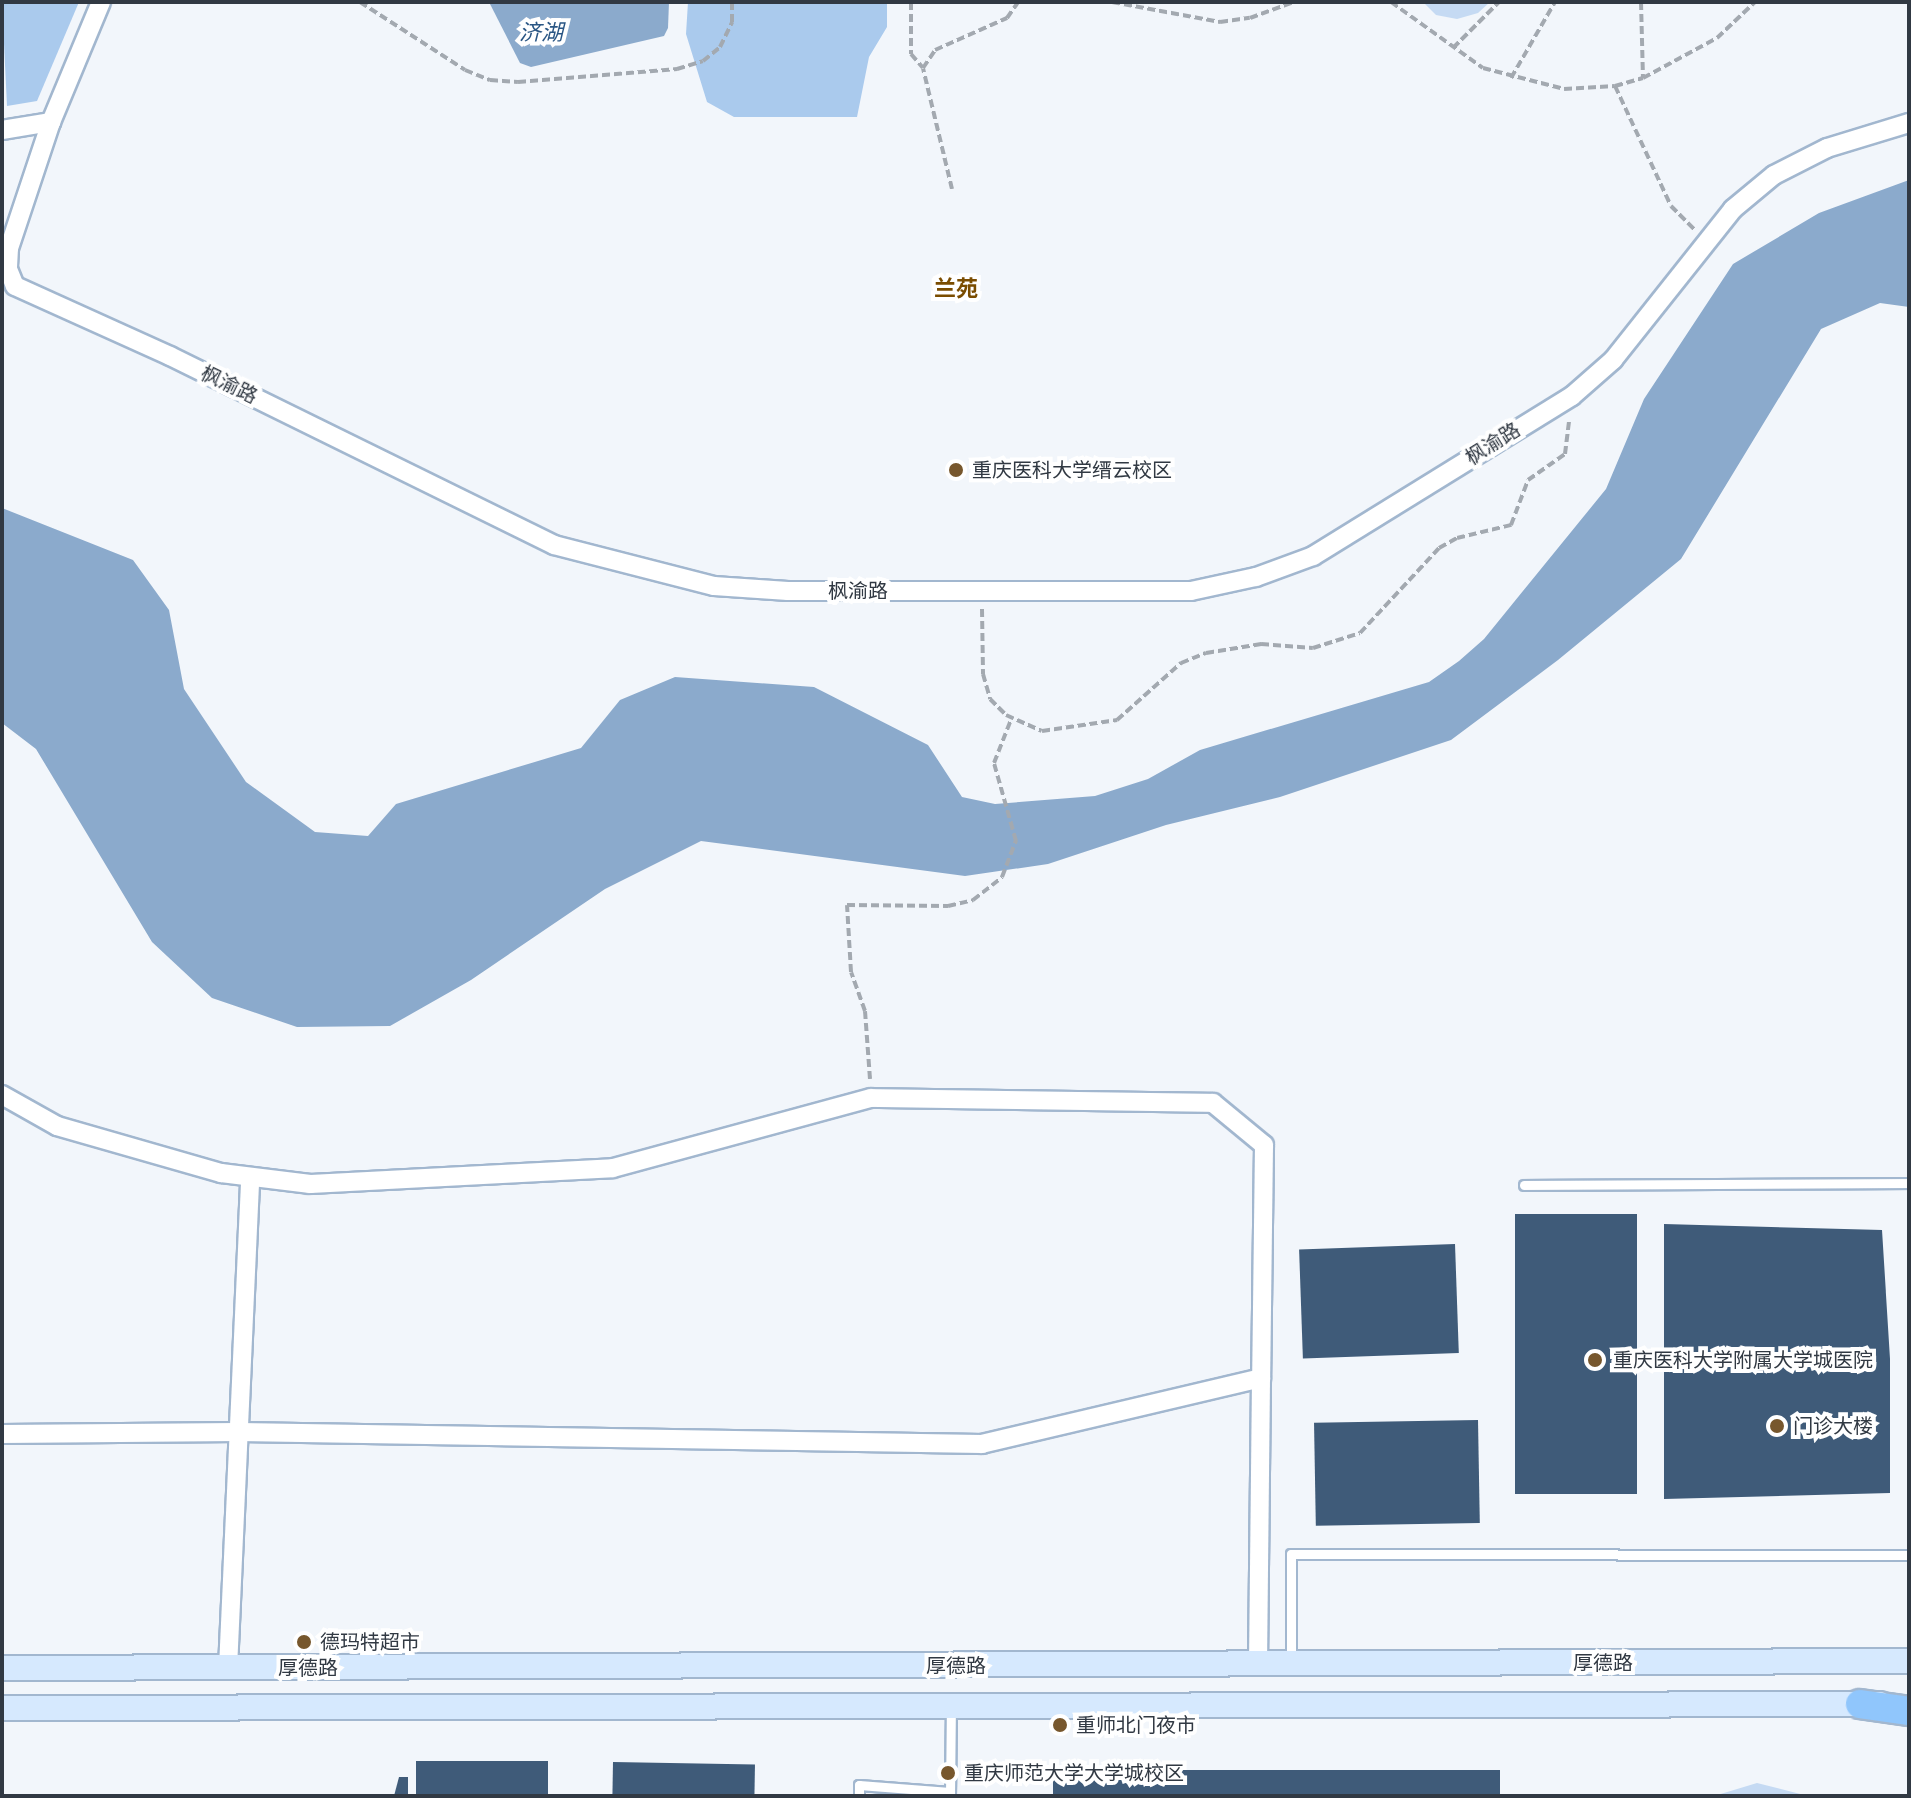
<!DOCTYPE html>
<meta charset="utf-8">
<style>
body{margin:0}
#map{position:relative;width:1911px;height:1798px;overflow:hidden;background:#f2f6fb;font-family:"Source Serif 4","Noto Sans SC",serif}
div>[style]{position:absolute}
.green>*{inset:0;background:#c5daf3}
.forest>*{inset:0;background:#aacaed}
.water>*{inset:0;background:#8baacc}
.building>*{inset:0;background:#3f5b79;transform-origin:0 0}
.path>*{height:4px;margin-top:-2px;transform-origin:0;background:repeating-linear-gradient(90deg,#a3a9b0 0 8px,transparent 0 12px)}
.roads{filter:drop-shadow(2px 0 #a2b7cf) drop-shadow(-2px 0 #a2b7cf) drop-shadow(0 2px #a2b7cf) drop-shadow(0 -2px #a2b7cf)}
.service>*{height:9px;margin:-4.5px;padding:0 4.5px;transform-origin:4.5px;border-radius:4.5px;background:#fff}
.minor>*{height:18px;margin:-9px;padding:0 9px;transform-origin:9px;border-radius:9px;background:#fff}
.secondary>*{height:24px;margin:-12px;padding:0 12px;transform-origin:12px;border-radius:12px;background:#d6e9fe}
.trunk>*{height:28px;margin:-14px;padding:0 14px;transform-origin:14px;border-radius:14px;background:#90c6fc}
.dots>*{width:22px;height:22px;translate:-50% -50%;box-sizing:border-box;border:4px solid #fff;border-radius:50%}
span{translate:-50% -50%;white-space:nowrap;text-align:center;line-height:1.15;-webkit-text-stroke:8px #fff;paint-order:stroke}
.street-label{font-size:20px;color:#313943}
.poi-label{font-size:20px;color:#313943}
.left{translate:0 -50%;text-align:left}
.water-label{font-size:22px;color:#2a5684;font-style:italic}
.neighbourhood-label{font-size:22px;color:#7a4c00;font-weight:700}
.frame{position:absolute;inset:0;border:4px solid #313943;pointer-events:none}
</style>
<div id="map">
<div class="green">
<i style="clip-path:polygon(1423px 2px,1490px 2px,1478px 13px,1457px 19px,1436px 15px)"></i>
<i style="clip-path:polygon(1757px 1783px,1808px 1796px,1714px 1796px)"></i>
</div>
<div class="forest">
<i style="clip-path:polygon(2px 2px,79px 2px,37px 101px,7px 106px)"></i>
<i style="clip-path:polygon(688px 2px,887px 2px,887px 27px,869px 57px,857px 117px,734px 117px,707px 102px,686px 34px)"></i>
</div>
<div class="water">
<i style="clip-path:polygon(489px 2px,669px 2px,668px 28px,664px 36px,531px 67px,520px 63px)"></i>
<i style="clip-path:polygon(1909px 180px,1909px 307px,1880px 303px,1821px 329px,1681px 559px,1558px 660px,1451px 740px,1280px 797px,1166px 825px,1048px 864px,965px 876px,701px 841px,605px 889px,471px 980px,390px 1026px,297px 1027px,212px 998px,152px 942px,36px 749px,2px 723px,2px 508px,133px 560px,169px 610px,184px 689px,246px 782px,315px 832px,368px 836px,396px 804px,581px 748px,620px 700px,675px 677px,814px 687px,928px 745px,962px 797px,995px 804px,1095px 796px,1148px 779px,1200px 750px,1429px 682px,1459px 661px,1484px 639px,1606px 489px,1644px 399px,1733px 264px,1819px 213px)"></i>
</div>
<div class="building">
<i style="left:1515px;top:1214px;width:122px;height:280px"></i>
<i style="clip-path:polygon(1664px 1224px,1882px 1230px,1890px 1359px,1890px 1493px,1664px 1499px)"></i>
<i style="left:1455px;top:1244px;width:109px;height:156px;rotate:88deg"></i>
<i style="left:1478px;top:1420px;width:103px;height:164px;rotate:89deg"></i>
<i style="left:416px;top:1761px;width:132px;height:35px"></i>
<i style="left:613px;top:1762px;width:142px;height:34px;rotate:1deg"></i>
<i style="left:1500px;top:1770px;width:26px;height:447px;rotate:90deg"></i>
<i style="clip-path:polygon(399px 1777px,408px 1777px,408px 1796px,394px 1796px)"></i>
</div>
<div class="path">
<i style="left:360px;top:2px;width:125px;rotate:32.9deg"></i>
<i style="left:465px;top:70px;width:27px;rotate:22deg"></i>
<i style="left:490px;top:80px;width:28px;rotate:4deg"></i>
<i style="left:518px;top:82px;width:160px;rotate:-4.7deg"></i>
<i style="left:677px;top:69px;width:27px;rotate:-17deg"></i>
<i style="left:703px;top:61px;width:22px;rotate:-39deg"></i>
<i style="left:720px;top:47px;width:28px;rotate:-64deg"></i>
<i style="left:732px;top:22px;width:20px;rotate:-90deg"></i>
<i style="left:911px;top:2px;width:52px;rotate:90deg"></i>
<i style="left:911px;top:54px;width:18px;rotate:49deg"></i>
<i style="left:1112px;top:2px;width:110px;rotate:10.5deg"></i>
<i style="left:1220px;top:22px;width:30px;rotate:-8deg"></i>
<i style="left:1250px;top:18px;width:47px;rotate:-20deg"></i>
<i style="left:1391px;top:2px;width:113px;rotate:35.7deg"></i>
<i style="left:1483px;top:68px;width:84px;rotate:14.5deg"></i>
<i style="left:1564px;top:89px;width:51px;rotate:-3.4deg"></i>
<i style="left:1615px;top:86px;width:29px;rotate:-16deg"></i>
<i style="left:1643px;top:78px;width:84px;rotate:-28.4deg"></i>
<i style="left:1717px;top:38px;width:52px;rotate:-43.5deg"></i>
<i style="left:1641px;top:2px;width:76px;rotate:88.5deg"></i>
<i style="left:1453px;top:48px;width:65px;rotate:-45deg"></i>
<i style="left:1511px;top:78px;width:88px;rotate:-59.9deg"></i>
<i style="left:1615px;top:86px;width:132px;rotate:65deg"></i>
<i style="left:1671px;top:206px;width:33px;rotate:45deg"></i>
<i style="left:952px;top:189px;width:124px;rotate:-103.5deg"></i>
<i style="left:923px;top:68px;width:22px;rotate:-56deg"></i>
<i style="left:935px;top:50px;width:79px;rotate:-24deg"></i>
<i style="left:1007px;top:18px;width:19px;rotate:-55deg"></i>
<i style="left:982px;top:609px;width:65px;rotate:89.1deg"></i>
<i style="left:983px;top:674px;width:26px;rotate:74deg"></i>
<i style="left:990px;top:699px;width:23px;rotate:45deg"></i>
<i style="left:1006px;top:715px;width:39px;rotate:24deg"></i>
<i style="left:1042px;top:731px;width:76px;rotate:-8.3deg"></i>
<i style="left:1117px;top:720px;width:86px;rotate:-41.7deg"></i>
<i style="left:1181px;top:663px;width:27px;rotate:-22deg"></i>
<i style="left:1206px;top:653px;width:56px;rotate:-9.3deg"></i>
<i style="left:1261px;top:644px;width:52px;rotate:4.4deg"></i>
<i style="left:1313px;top:648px;width:49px;rotate:-17.7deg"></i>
<i style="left:1360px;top:633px;width:116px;rotate:-47.1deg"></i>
<i style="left:1439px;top:548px;width:21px;rotate:-29deg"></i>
<i style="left:1457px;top:538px;width:56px;rotate:-13.5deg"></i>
<i style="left:1511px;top:525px;width:48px;rotate:-69.3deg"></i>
<i style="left:1528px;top:480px;width:45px;rotate:-35.1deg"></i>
<i style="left:1565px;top:454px;width:34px;rotate:-83deg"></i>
<i style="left:870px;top:1079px;width:68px;rotate:-94.2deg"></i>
<i style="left:865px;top:1011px;width:41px;rotate:-109.7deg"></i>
<i style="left:851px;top:972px;width:67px;rotate:-93.4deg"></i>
<i style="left:847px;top:905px;width:101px;rotate:0.6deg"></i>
<i style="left:948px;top:906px;width:26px;rotate:-13deg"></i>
<i style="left:973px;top:900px;width:37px;rotate:-38deg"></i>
<i style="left:1002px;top:877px;width:39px;rotate:-69deg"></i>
<i style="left:1016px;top:841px;width:81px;rotate:-105.8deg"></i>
<i style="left:994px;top:763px;width:49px;rotate:-68.6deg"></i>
</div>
<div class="roads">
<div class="service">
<i style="left:1524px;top:1185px;width:385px;rotate:-0.3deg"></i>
<i style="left:1291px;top:1661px;width:107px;rotate:-90deg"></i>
<i style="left:1291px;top:1554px;width:618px;rotate:0.09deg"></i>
<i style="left:859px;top:1796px;width:11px;rotate:-90deg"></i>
<i style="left:859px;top:1785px;width:91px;rotate:4.4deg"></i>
<i style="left:950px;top:1796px;width:89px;rotate:-89.4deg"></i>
</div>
<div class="minor">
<i style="left:101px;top:2px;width:130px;rotate:112.6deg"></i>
<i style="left:51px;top:122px;width:133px;rotate:108.4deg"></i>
<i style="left:9px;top:248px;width:21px;rotate:93deg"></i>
<i style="left:8px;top:269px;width:18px;rotate:68deg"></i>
<i style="left:15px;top:286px;width:170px;rotate:24.3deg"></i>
<i style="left:170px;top:356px;width:428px;rotate:26.2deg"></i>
<i style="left:554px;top:545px;width:165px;rotate:14.4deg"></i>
<i style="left:714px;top:586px;width:74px;rotate:3.9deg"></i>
<i style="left:788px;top:591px;width:403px"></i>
<i style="left:1191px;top:591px;width:66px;rotate:-12.2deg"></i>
<i style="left:1256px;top:577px;width:61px;rotate:-20.2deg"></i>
<i style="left:1313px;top:556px;width:304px;rotate:-31.7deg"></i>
<i style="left:1572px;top:396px;width:55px;rotate:-41.3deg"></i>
<i style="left:1613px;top:360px;width:193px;rotate:-51.5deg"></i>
<i style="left:1733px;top:209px;width:53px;rotate:-39.7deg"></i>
<i style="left:1774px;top:175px;width:59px;rotate:-27deg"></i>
<i style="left:1827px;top:148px;width:86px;rotate:-17deg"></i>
<i style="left:2px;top:130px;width:50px;rotate:-9.3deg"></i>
<i style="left:2px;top:1095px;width:63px;rotate:29.4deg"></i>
<i style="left:57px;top:1126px;width:171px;rotate:16deg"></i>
<i style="left:221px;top:1173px;width:90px;rotate:7deg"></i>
<i style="left:310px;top:1184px;width:303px;rotate:-3deg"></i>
<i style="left:613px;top:1168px;width:267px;rotate:-15.2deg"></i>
<i style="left:871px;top:1098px;width:342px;rotate:0.8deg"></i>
<i style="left:1213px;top:1103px;width:66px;rotate:39.5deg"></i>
<i style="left:1264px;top:1145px;width:233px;rotate:90.7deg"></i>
<i style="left:1261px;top:1378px;width:287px;rotate:166.7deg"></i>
<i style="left:982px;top:1444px;width:743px;rotate:-179.07deg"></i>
<i style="left:239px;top:1432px;width:237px;rotate:179.5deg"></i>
<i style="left:1258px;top:1665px;width:287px;rotate:-89.4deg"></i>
<i style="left:228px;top:1668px;width:491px;rotate:-87.4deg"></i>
</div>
<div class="secondary">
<i style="left:2px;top:1668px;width:1907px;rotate:-0.21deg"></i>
<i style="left:2px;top:1708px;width:1878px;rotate:-0.12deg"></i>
</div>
<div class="trunk">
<i style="left:1860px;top:1704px;width:49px;rotate:8.1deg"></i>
</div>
</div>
<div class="dots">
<i style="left:956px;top:470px;background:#77572d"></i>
<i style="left:1595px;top:1360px;background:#77572d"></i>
<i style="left:1777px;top:1426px;background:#77572d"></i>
<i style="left:304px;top:1642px;background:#77572d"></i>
<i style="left:1060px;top:1725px;background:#77572d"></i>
<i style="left:948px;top:1773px;background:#77572d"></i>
</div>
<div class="street-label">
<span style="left:229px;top:385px;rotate:26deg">枫渝路</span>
<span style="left:1493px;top:444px;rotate:-32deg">枫渝路</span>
<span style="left:858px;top:591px">枫渝路</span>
<span style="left:1603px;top:1663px">厚德路</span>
<span style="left:956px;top:1666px">厚德路</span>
<span style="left:308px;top:1668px">厚德路</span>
</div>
<div class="poi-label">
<span class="left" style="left:972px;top:470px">重庆医科大学缙云校区</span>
<span class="left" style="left:1613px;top:1360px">重庆医科大学附属大学城医院</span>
<span class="left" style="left:1793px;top:1426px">门诊大楼</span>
<span class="left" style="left:320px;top:1642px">德玛特超市</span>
<span class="left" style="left:1076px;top:1725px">重师北门夜市</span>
<span class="left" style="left:964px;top:1773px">重庆师范大学大学城校区</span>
</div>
<div class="water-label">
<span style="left:541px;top:33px">济湖</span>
</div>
<div class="neighbourhood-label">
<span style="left:956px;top:289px">兰苑</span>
</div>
<div class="frame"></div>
</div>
